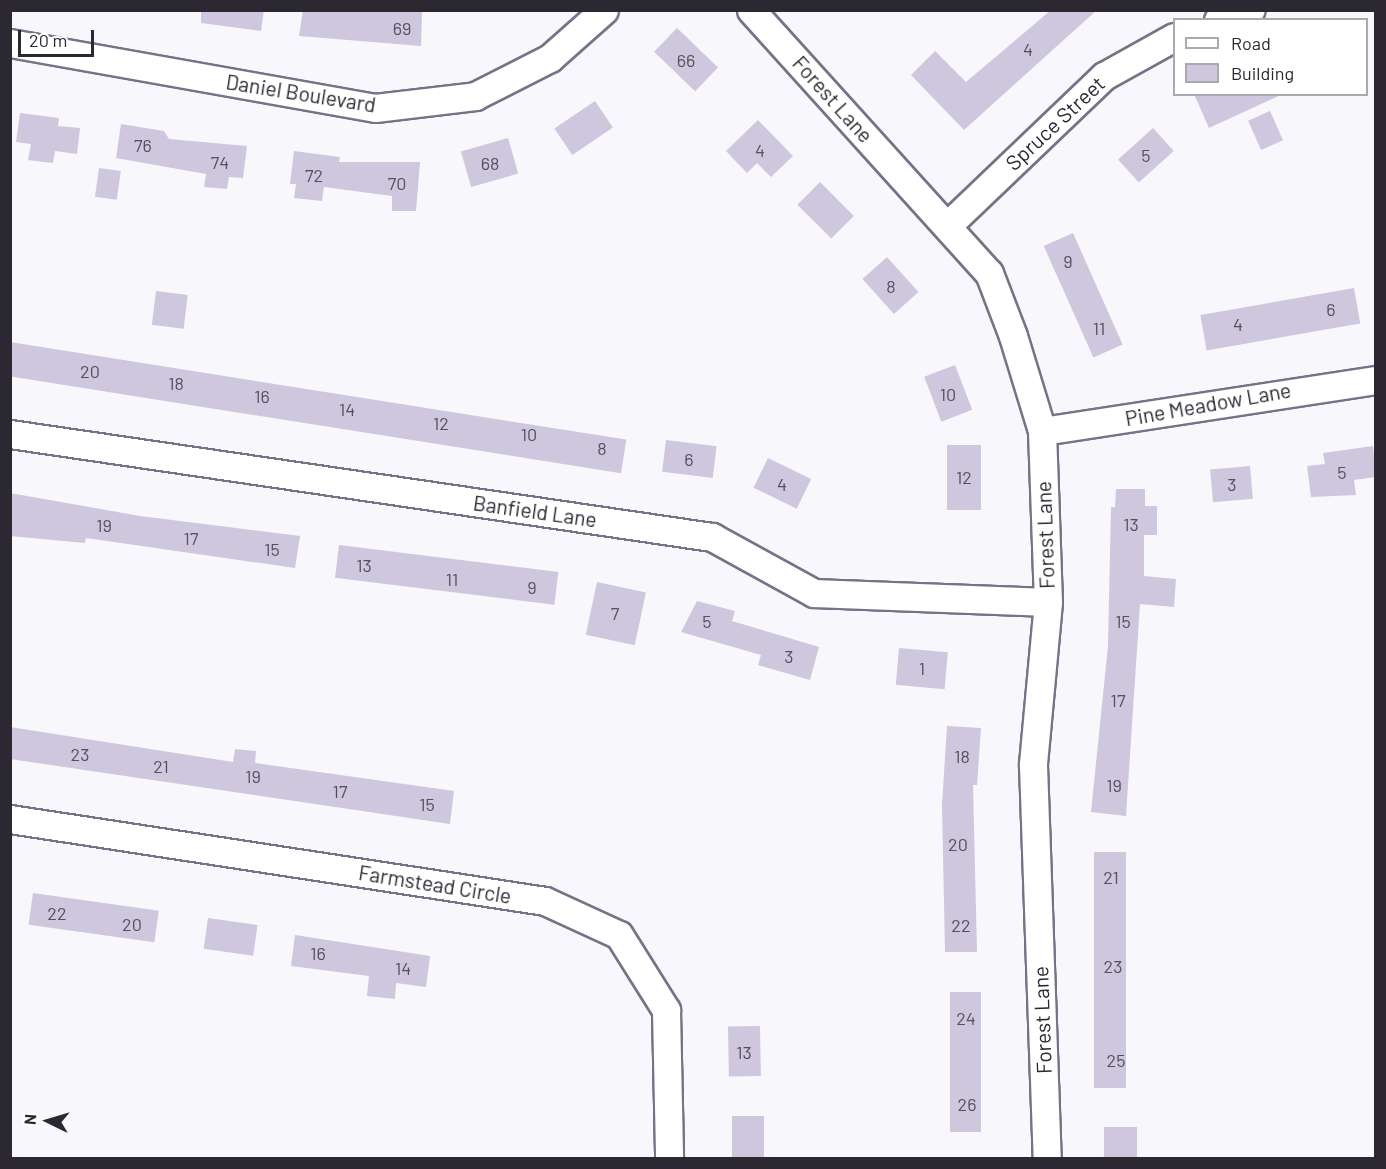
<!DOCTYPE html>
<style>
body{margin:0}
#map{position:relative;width:1386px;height:1169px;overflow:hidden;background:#f8f7fc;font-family:Barlow,sans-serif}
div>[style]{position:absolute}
.building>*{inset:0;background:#cec7de;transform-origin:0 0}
.roads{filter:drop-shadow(2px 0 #787287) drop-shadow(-2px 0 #787287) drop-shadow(0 2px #787287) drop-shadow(0 -2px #787287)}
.street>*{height:27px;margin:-13.5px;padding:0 13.5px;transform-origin:13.5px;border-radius:13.5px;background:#fff}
span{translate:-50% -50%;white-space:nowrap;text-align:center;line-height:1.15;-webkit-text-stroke:4.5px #fff;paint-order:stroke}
.number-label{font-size:18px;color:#54505c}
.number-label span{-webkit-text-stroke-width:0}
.street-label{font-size:21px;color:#2b2831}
.frame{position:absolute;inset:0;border:12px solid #2b2831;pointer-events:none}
.legend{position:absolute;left:1173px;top:18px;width:195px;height:78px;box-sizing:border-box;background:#fff;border:2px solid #aaa9ad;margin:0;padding:8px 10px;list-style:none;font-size:18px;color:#2b2831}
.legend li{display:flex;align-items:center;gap:12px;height:30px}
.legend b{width:30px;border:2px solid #aaa9ad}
.north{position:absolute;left:18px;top:1091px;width:60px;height:60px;-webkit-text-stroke:4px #fff;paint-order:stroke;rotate:275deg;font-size:16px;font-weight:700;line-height:24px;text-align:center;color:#2b2831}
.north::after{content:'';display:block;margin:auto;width:21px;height:27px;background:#2b2831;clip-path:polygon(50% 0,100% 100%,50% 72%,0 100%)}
.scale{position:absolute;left:18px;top:30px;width:76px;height:27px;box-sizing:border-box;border:3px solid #2b2831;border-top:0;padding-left:8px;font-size:18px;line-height:21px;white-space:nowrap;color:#2b2831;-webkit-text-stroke:4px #fff;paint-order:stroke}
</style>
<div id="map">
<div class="building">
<i style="clip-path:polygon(201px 10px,264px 10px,261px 31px,201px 23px)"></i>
<i style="clip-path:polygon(303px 10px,422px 12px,421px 46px,299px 36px)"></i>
<i style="clip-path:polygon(1051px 10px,1097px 10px,964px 130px,911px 75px,935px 51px,966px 82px)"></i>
<i style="left:677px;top:28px;width:57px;height:33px;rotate:44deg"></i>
<i style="clip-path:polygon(1194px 94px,1283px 94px,1209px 128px)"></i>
<i style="left:595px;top:101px;width:32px;height:49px;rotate:56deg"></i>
<i style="left:1270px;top:111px;width:32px;height:24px;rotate:66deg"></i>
<i style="clip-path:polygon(20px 113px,59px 118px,58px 126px,80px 128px,77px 154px,55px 151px,53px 163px,28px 160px,31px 144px,16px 142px)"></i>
<i style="clip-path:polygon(758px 120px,793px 156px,771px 177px,757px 163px,747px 173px,726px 151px)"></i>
<i style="clip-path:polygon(121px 124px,164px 131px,169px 139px,247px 146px,243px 178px,229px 177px,227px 189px,204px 187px,206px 174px,116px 158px)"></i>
<i style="left:1153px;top:128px;width:31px;height:47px;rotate:48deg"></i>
<i style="left:508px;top:138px;width:37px;height:49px;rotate:74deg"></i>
<i style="clip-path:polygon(294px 151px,340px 157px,339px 162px,420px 162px,416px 211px,392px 211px,392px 196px,324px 187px,322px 201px,294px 198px,296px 184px,290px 184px)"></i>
<i style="left:99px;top:168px;width:22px;height:29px;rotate:8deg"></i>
<i style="left:820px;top:182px;width:48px;height:32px;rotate:45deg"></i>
<i style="left:1073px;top:233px;width:122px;height:32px;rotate:66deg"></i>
<i style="left:887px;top:257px;width:47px;height:33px;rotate:48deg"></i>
<i style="left:1354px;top:288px;width:36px;height:156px;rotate:80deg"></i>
<i style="left:156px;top:291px;width:32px;height:34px;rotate:7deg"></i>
<i style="left:10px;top:342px;width:624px;height:34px;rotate:9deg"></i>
<i style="left:955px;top:365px;width:48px;height:33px;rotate:69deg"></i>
<i style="left:666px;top:440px;width:51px;height:32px;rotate:7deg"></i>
<i style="left:947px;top:445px;width:34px;height:65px"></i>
<i style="clip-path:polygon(1373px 446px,1376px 477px,1354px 480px,1356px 495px,1311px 497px,1307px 466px,1325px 464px,1323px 453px)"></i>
<i style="left:768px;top:458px;width:48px;height:33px;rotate:26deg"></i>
<i style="left:1250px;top:466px;width:33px;height:40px;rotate:85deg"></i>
<i style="clip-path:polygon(1116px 489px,1145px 489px,1145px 506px,1157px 506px,1157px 535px,1144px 535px,1144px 576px,1176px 579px,1174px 607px,1140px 604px,1126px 816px,1091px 812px,1108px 646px,1111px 507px,1115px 507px)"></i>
<i style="clip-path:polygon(10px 493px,140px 516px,300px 536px,295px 568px,86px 538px,85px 543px,10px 536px)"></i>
<i style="left:339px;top:545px;width:221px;height:33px;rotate:7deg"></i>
<i style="left:597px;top:582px;width:50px;height:54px;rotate:12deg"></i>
<i style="clip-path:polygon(697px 601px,735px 611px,732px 621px,819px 647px,810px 680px,758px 665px,761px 655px,681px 632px)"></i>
<i style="left:899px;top:648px;width:49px;height:37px;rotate:5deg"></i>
<i style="clip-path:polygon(947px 726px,981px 728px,977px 785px,973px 785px,977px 952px,945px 952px,942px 805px)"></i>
<i style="clip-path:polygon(10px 727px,233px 762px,235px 749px,256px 751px,255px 763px,454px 791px,450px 824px,10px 759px)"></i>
<i style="left:1094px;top:852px;width:32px;height:236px"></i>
<i style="left:33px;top:893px;width:127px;height:32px;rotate:8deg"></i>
<i style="left:208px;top:918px;width:50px;height:31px;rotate:8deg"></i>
<i style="clip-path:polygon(295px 935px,430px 956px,426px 987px,396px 983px,395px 999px,367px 996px,369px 976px,291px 966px)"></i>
<i style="left:950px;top:992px;width:31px;height:140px"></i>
<i style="left:760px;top:1026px;width:50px;height:32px;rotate:89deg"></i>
<i style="left:732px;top:1116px;width:32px;height:42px"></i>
<i style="left:1104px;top:1127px;width:33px;height:31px"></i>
</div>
<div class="roads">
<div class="street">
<i style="left:751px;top:10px;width:355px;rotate:47.9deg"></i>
<i style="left:989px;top:273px;width:67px;rotate:69.1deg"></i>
<i style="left:1013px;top:336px;width:99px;rotate:73deg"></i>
<i style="left:1042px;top:431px;width:171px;rotate:88deg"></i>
<i style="left:1048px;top:602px;width:164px;rotate:95.3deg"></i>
<i style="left:1033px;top:765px;width:393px;rotate:88deg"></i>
<i style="left:1218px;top:20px;width:34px;rotate:-17deg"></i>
<i style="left:10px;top:43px;width:371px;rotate:10.1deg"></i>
<i style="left:375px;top:108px;width:101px;rotate:-6.8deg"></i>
<i style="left:475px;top:96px;width:84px;rotate:-26.9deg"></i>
<i style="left:550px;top:58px;width:72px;rotate:-41.6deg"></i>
<i style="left:948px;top:225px;width:216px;rotate:-43.7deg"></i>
<i style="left:1104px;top:76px;width:80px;rotate:-29.1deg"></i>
<i style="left:1042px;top:431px;width:338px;rotate:-8.7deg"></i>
<i style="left:10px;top:434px;width:710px;rotate:8.35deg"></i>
<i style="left:712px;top:537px;width:116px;rotate:28.8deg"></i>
<i style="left:814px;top:593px;width:234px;rotate:2.2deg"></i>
<i style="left:10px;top:819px;width:541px;rotate:8.71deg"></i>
<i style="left:545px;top:901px;width:81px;rotate:24.7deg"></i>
<i style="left:619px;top:935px;width:89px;rotate:57.9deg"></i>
<i style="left:666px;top:1010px;width:148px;rotate:88.8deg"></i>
</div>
</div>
<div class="number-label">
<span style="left:402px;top:28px">69</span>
<span style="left:1028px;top:49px">4</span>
<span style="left:686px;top:60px">66</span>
<span style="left:143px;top:145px">76</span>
<span style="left:760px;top:150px">4</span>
<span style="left:1146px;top:155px">5</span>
<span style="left:220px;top:162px">74</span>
<span style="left:490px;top:163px">68</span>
<span style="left:314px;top:175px">72</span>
<span style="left:397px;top:183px">70</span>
<span style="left:1068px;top:261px">9</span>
<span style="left:891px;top:286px">8</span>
<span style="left:1331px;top:309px">6</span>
<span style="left:1238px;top:324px">4</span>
<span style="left:1099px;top:328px">11</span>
<span style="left:90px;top:371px">20</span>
<span style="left:176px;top:383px">18</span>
<span style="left:948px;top:394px">10</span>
<span style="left:262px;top:396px">16</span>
<span style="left:347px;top:409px">14</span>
<span style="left:441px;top:423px">12</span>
<span style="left:529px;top:434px">10</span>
<span style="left:602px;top:448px">8</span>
<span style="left:689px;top:459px">6</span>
<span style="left:1342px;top:472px">5</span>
<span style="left:964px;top:477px">12</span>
<span style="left:782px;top:484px">4</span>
<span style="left:1232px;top:484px">3</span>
<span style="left:1131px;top:524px">13</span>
<span style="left:104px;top:525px">19</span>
<span style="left:191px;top:538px">17</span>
<span style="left:272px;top:549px">15</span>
<span style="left:364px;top:565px">13</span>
<span style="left:452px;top:579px">11</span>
<span style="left:532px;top:587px">9</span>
<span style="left:615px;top:613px">7</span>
<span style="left:707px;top:621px">5</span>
<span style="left:1123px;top:621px">15</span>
<span style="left:789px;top:656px">3</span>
<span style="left:922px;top:668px">1</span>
<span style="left:1118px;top:700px">17</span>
<span style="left:80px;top:754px">23</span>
<span style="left:962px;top:756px">18</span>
<span style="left:161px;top:766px">21</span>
<span style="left:253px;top:776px">19</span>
<span style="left:1114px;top:785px">19</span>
<span style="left:340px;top:791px">17</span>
<span style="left:427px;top:804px">15</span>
<span style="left:958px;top:844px">20</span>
<span style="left:1111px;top:877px">21</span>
<span style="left:57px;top:913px">22</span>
<span style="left:132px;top:924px">20</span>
<span style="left:961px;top:925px">22</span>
<span style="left:318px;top:953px">16</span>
<span style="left:1113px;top:966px">23</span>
<span style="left:403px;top:968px">14</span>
<span style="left:966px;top:1018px">24</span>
<span style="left:744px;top:1052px">13</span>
<span style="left:1116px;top:1060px">25</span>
<span style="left:967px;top:1104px">26</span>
</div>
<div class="street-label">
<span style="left:301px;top:93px;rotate:9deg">Daniel Boulevard</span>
<span style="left:833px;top:99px;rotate:48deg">Forest Lane</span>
<span style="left:1055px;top:123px;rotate:-43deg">Spruce Street</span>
<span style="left:1208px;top:404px;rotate:-10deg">Pine Meadow Lane</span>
<span style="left:535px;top:511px;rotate:8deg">Banfield Lane</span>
<span style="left:1045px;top:535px;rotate:-92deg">Forest Lane</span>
<span style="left:435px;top:884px;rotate:9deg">Farmstead Circle</span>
<span style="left:1042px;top:1020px;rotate:-92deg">Forest Lane</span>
</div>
<div class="frame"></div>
<ul class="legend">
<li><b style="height:8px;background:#fff"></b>Road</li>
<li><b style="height:16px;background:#cec7de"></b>Building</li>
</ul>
<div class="north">N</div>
<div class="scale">20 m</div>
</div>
